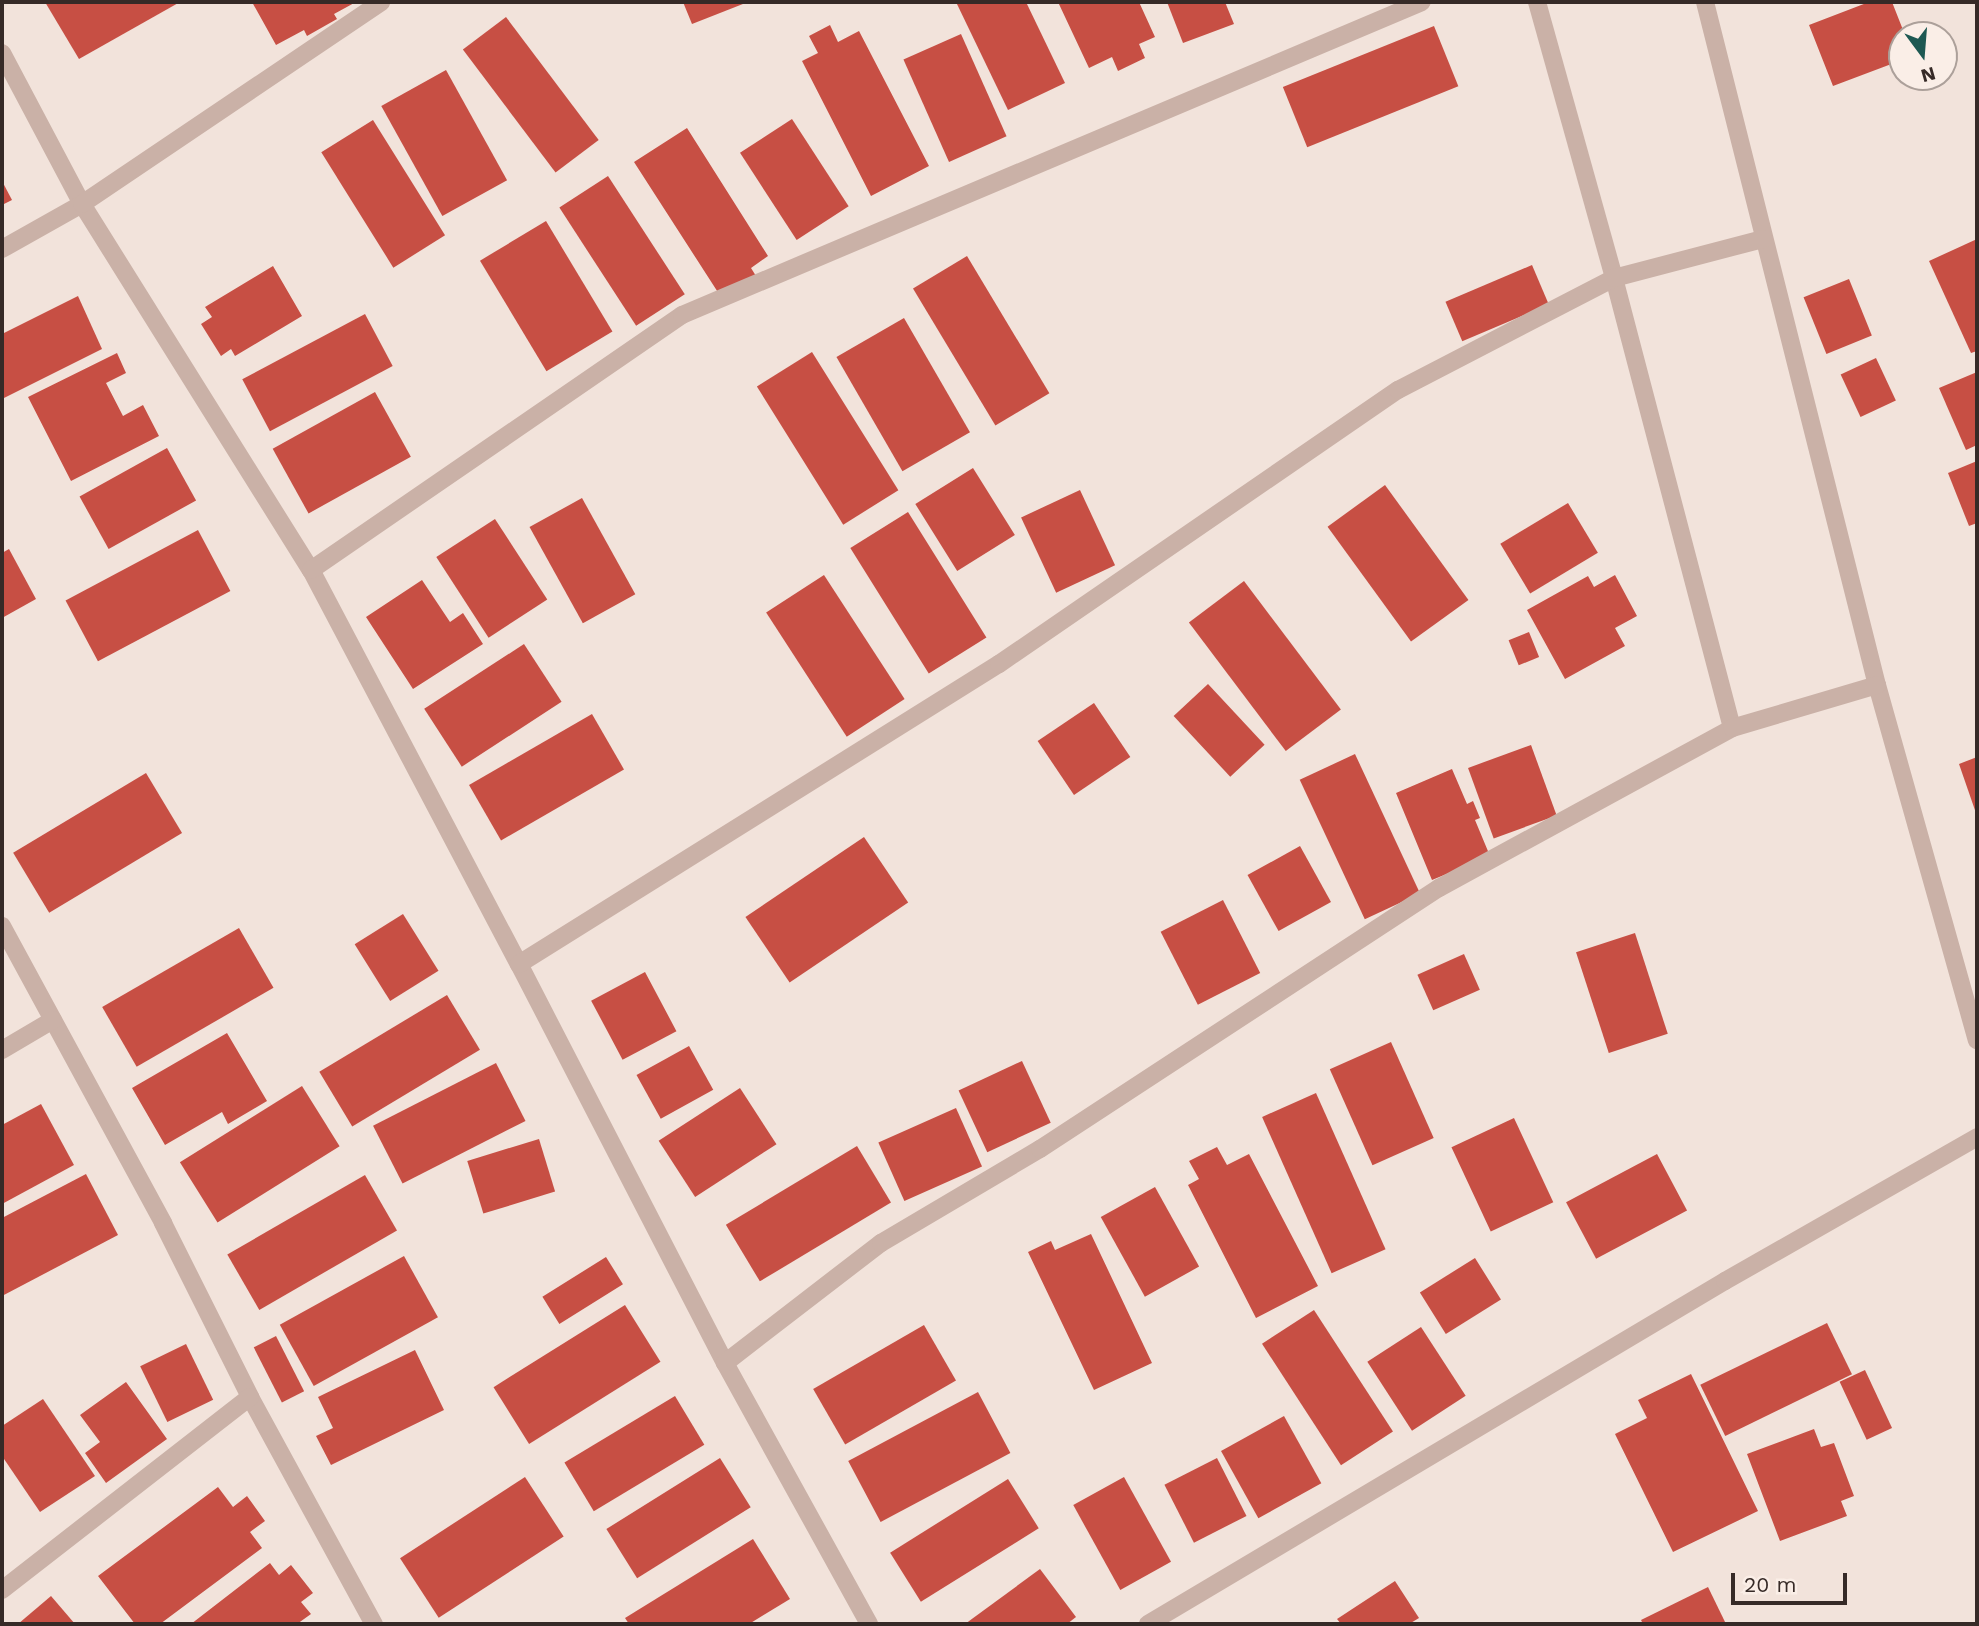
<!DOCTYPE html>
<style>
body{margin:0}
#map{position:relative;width:1979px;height:1626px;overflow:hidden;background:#f2e3db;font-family:"Work Sans",sans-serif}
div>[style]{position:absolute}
.building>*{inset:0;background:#c74f44;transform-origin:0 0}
.minor>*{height:18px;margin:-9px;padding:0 9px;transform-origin:9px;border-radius:9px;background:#cab1a7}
span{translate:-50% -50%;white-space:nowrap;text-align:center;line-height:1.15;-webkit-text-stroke:5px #faeee7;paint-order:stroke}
.frame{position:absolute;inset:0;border:4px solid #362a27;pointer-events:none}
.north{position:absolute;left:1888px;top:21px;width:70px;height:70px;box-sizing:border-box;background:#faeee7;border:2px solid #aca09a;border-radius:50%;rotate:164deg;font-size:19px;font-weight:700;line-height:28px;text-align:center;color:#362a27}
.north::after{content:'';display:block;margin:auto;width:24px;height:32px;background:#1d5852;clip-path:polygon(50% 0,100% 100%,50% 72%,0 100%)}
.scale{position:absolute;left:1731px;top:1573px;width:116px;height:32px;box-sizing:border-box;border:4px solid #362a27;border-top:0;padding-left:9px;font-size:21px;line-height:24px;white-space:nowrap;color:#362a27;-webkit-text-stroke:5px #faeee7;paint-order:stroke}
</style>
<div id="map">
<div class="building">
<i style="clip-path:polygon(45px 2px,180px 2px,79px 59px)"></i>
<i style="clip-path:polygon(252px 2px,356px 2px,334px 14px,337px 19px,307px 36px,304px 30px,276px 45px)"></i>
<i style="clip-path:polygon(683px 2px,748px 2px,692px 24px)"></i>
<i style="clip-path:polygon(956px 2px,1026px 2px,1065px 83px,1008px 110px)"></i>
<i style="clip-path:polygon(1058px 2px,1139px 2px,1155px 37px,1139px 44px,1145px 58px,1118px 71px,1112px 57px,1089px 68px)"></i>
<i style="clip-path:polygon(1167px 2px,1225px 2px,1234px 24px,1183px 43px)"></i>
<i style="clip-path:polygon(1869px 2px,1892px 2px,1905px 35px,1902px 35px,1902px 60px,1833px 86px,1809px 25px)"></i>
<i style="left:506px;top:17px;width:154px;height:54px;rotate:53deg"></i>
<i style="clip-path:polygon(830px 25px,838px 42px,859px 31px,929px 166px,871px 196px,802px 61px,818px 53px,809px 36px)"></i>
<i style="left:1434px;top:26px;width:65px;height:163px;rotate:68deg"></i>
<i style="left:961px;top:34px;width:112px;height:63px;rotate:66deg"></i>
<i style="left:446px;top:70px;width:126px;height:74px;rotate:61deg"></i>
<i style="left:792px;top:119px;width:104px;height:62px;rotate:57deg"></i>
<i style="left:373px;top:120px;width:136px;height:61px;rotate:58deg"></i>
<i style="clip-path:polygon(687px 128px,768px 256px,751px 268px,756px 276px,721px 297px,634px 162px)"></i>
<i style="left:608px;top:176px;width:141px;height:58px;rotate:57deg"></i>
<i style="clip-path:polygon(2px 181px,12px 200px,2px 205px)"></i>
<i style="left:546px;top:221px;width:129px;height:77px;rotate:59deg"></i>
<i style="clip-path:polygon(1977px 239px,1977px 351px,1971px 353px,1929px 261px)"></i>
<i style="left:967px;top:256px;width:160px;height:63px;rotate:59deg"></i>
<i style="left:1532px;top:265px;width:43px;height:94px;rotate:67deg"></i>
<i style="clip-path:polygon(273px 266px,302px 316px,235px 356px,231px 349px,221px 356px,201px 324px,212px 317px,205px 307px)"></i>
<i style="left:1849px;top:279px;width:61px;height:49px;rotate:68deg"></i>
<i style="clip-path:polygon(78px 296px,102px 349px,2px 399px,2px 334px)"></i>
<i style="left:365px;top:314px;width:59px;height:139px;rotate:62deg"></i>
<i style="left:904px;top:318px;width:132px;height:78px;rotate:60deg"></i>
<i style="left:812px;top:352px;width:163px;height:65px;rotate:58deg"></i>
<i style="clip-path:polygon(117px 353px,126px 373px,106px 383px,123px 416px,143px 405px,159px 436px,71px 481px,28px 397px)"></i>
<i style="left:1876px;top:358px;width:47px;height:39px;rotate:65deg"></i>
<i style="clip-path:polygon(1977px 372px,1977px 445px,1966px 450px,1939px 388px)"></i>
<i style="left:375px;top:392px;width:74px;height:117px;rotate:61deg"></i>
<i style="left:167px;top:448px;width:60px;height:100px;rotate:61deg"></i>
<i style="clip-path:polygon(1977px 461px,1977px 523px,1969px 526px,1948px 473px)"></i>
<i style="left:973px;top:468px;width:79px;height:68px;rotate:58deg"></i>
<i style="left:1385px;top:485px;width:142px;height:71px;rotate:54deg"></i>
<i style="left:1080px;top:490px;width:83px;height:65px;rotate:65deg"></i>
<i style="left:582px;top:498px;width:110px;height:60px;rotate:61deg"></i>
<i style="left:1568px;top:503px;width:58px;height:79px;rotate:59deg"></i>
<i style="left:908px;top:512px;width:148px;height:68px;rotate:58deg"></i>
<i style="left:495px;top:519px;width:96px;height:70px;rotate:57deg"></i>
<i style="left:198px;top:530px;width:69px;height:150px;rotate:62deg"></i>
<i style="clip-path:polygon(9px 549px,36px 599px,2px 618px,2px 553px)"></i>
<i style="left:824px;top:575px;width:148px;height:69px;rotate:57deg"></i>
<i style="clip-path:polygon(1615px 575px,1637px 616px,1615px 628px,1625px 646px,1565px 679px,1527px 610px,1588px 576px,1594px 587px)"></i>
<i style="clip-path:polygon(422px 580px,450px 622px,463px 613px,483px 644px,413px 689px,366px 617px)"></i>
<i style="left:1244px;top:581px;width:161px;height:69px;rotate:53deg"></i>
<i style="left:1529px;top:632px;width:27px;height:22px;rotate:68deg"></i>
<i style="left:524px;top:644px;width:69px;height:119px;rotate:57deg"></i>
<i style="left:1208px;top:684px;width:83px;height:47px;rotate:47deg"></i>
<i style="left:1094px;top:703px;width:65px;height:68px;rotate:56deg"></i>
<i style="left:592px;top:714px;width:64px;height:142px;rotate:60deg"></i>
<i style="left:1531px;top:745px;width:75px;height:67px;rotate:70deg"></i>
<i style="left:1355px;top:754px;width:154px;height:61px;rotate:65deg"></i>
<i style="clip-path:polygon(1977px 757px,1977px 816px,1959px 764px)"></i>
<i style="clip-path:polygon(1452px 769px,1467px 804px,1473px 801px,1480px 818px,1475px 820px,1490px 856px,1432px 880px,1396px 793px)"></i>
<i style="left:146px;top:773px;width:70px;height:155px;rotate:59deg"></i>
<i style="left:864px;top:837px;width:79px;height:143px;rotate:56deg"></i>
<i style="left:1300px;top:846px;width:64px;height:60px;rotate:61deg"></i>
<i style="left:1223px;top:900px;width:82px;height:70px;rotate:63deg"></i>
<i style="left:403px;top:914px;width:67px;height:57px;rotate:58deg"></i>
<i style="left:239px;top:928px;width:69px;height:158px;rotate:60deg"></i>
<i style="left:1635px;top:933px;width:106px;height:62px;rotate:72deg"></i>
<i style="left:1464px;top:954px;width:39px;height:51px;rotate:66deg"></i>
<i style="left:645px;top:972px;width:67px;height:61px;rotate:62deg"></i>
<i style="left:447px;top:995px;width:64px;height:149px;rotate:59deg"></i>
<i style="clip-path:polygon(227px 1033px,267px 1101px,228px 1124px,222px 1112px,165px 1145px,132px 1088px)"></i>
<i style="left:1391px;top:1042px;width:105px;height:67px;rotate:66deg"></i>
<i style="left:689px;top:1046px;width:50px;height:60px;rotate:61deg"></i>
<i style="left:1022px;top:1061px;width:68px;height:70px;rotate:65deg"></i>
<i style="left:496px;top:1063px;width:65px;height:138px;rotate:63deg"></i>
<i style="left:302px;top:1086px;width:71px;height:144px;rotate:58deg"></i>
<i style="left:740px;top:1088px;width:67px;height:97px;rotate:57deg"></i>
<i style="left:1316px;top:1093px;width:171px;height:59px;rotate:66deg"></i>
<i style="clip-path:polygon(41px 1104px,74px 1165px,2px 1204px,2px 1125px)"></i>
<i style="left:956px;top:1108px;width:64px;height:85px;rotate:66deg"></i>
<i style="left:1514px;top:1118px;width:93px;height:69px;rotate:65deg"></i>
<i style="left:539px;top:1139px;width:55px;height:75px;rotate:73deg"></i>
<i style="left:857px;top:1146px;width:66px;height:153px;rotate:59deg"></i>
<i style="clip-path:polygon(1217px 1147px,1227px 1165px,1249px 1154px,1318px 1286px,1256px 1318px,1188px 1185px,1199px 1179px,1189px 1161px)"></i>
<i style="left:1657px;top:1154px;width:64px;height:103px;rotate:62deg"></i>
<i style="clip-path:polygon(86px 1174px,118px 1235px,2px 1296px,2px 1218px)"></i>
<i style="left:365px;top:1175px;width:64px;height:159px;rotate:60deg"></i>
<i style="left:1155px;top:1187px;width:91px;height:62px;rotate:61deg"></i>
<i style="clip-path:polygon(1091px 1234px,1152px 1363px,1094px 1390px,1028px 1252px,1051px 1241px,1055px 1250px)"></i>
<i style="left:404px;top:1256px;width:70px;height:142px;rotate:61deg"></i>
<i style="left:606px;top:1257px;width:32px;height:75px;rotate:58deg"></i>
<i style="left:1475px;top:1258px;width:49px;height:65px;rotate:58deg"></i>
<i style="left:625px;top:1305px;width:67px;height:155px;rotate:58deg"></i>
<i style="left:1314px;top:1310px;width:145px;height:62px;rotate:57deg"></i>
<i style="left:1827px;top:1323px;width:57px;height:141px;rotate:64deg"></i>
<i style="left:924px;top:1325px;width:64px;height:128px;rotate:60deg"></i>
<i style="left:1421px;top:1327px;width:82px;height:64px;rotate:57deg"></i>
<i style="left:276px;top:1336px;width:62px;height:25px;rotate:63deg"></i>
<i style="left:186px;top:1344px;width:62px;height:51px;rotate:64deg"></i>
<i style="clip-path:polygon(415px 1350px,444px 1410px,331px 1465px,316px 1436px,333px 1428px,318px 1397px)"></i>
<i style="left:1865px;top:1370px;width:64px;height:28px;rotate:65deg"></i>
<i style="clip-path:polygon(1691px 1374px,1758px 1511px,1673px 1552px,1615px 1434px,1647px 1418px,1638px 1400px)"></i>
<i style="clip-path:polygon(126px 1382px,167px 1439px,106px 1483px,85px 1453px,100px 1442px,80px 1415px)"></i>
<i style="left:978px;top:1392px;width:69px;height:147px;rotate:62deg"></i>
<i style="left:675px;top:1396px;width:57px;height:129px;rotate:59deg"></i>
<i style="clip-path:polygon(43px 1399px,95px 1476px,40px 1512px,2px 1456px,2px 1426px)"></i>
<i style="left:1284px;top:1416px;width:77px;height:72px;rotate:61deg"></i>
<i style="clip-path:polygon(1814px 1429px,1821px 1447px,1834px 1443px,1854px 1496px,1841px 1501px,1847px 1516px,1780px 1541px,1747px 1454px)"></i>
<i style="left:720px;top:1458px;width:58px;height:134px;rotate:58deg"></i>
<i style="left:1217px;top:1458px;width:65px;height:59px;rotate:63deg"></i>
<i style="left:525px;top:1477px;width:71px;height:149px;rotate:57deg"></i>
<i style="left:1124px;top:1477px;width:97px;height:58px;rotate:61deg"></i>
<i style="left:1008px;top:1479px;width:58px;height:139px;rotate:58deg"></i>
<i style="clip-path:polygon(218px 1487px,233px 1507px,247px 1496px,265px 1521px,250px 1532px,262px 1548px,160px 1624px,135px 1624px,98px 1576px)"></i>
<i style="clip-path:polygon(753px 1539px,790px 1599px,749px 1624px,629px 1624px,625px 1618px)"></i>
<i style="clip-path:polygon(270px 1563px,279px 1575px,291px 1565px,313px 1593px,301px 1602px,311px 1614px,297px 1624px,191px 1624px)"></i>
<i style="clip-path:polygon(1040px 1569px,1076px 1617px,1067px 1624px,965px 1624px)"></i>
<i style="clip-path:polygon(1395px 1581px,1419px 1618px,1409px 1624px,1341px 1624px,1337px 1619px)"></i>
<i style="clip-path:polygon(1708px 1587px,1726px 1624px,1643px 1624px,1641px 1620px)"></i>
<i style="clip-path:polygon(51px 1596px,75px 1624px,18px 1624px)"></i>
</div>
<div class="minor">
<i style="left:1537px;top:2px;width:287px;rotate:74.4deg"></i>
<i style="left:1614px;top:278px;width:465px;rotate:75.3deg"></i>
<i style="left:1705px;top:2px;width:704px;rotate:75.87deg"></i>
<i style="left:1877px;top:685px;width:369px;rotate:74.3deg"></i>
<i style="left:2px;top:53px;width:171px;rotate:62.1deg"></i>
<i style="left:82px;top:204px;width:432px;rotate:58deg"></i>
<i style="left:311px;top:570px;width:446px;rotate:62.2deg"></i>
<i style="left:519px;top:964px;width:449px;rotate:62.7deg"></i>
<i style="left:725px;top:1363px;width:298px;rotate:61.1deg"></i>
<i style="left:2px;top:249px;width:92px;rotate:-29.4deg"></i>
<i style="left:82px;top:204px;width:361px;rotate:-34deg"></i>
<i style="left:311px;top:570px;width:450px;rotate:-34.5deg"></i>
<i style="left:682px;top:315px;width:803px;rotate:-22.93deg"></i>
<i style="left:2px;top:926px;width:338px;rotate:61.5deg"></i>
<i style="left:163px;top:1223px;width:195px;rotate:63.4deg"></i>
<i style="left:250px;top:1397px;width:259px;rotate:61.4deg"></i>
<i style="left:519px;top:964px;width:566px;rotate:-32.01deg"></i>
<i style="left:999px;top:664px;width:484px;rotate:-34.5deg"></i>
<i style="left:1398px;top:390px;width:243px;rotate:-27.4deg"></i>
<i style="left:1614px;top:278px;width:154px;rotate:-14.7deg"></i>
<i style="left:2px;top:1050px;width:59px;rotate:-30.5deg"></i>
<i style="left:725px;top:1363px;width:197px;rotate:-37.6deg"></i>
<i style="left:881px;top:1243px;width:185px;rotate:-30.6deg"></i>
<i style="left:1040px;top:1149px;width:477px;rotate:-33.2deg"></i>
<i style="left:1439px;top:888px;width:334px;rotate:-28.6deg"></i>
<i style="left:1732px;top:728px;width:151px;rotate:-16.5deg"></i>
<i style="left:2px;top:1590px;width:314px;rotate:-37.9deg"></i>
<i style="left:1148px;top:1624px;width:671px;rotate:-30.73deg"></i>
<i style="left:1725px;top:1281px;width:290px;rotate:-29.7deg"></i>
</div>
<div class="frame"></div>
<div class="north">N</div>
<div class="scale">20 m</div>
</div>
